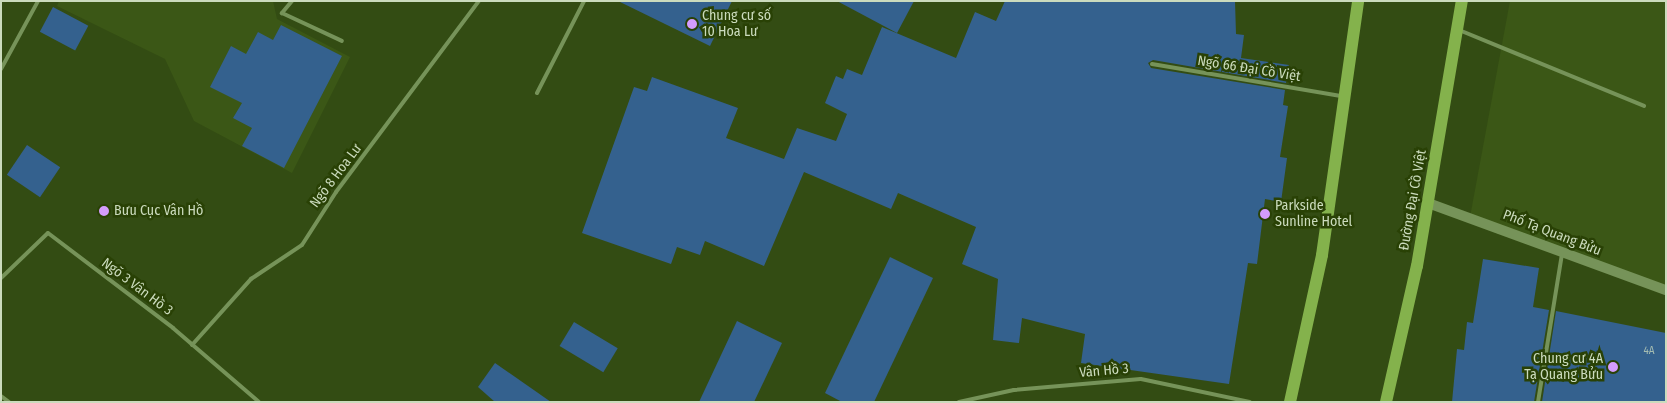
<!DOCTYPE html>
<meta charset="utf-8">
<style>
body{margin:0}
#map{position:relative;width:1667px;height:403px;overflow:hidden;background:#334c13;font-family:"Fira Sans Condensed",sans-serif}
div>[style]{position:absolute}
.built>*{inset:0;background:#3b5716}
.building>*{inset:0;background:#34618e;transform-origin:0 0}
.lane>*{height:4px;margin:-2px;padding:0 2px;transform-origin:2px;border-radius:2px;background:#769359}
.secondary>*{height:10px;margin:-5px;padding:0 5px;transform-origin:5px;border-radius:5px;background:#769359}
.primary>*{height:12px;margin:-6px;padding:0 6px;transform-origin:6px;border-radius:6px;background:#84b24c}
.dots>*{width:14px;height:14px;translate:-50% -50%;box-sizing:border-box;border:2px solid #294105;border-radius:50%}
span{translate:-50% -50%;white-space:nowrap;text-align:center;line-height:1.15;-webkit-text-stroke:5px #294105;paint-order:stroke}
.number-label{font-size:11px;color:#a5bcb1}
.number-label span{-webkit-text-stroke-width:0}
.poi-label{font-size:14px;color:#cbdbbd}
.left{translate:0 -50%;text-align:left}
.right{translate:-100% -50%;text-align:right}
.street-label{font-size:14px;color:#cbdbbd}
.frame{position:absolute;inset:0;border:2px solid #cbdbbd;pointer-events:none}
</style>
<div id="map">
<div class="built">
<i style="clip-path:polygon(59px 1px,273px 1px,277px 19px,350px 57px,292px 173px,194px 121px,165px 59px,57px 6px)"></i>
<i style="clip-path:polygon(1510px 1px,1666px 1px,1666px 290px,1470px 217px)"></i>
</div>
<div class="building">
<i style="clip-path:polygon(618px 1px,732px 1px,710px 46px)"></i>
<i style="clip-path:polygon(837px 1px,914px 1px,897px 33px)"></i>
<i style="clip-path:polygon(1005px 1px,1235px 1px,1236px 34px,1244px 35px,1241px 58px,1289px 65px,1286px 83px,1153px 60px,1148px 63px,1151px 68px,1285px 90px,1283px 105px,1288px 106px,1280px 157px,1287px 158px,1281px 202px,1265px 199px,1257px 264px,1248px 263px,1229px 384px,1081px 363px,1085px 334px,1022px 318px,1019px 343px,993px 340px,998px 279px,962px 264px,976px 227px,898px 193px,891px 209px,804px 172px,764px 266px,705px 241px,700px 255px,677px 247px,671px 264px,582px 233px,634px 87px,647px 91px,652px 77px,738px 108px,726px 138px,784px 159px,797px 128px,836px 141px,847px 114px,825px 103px,836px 76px,843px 79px,847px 69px,862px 75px,882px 27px,956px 58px,975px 12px,996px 21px)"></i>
<i style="left:53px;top:7px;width:40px;height:28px;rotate:28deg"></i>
<i style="clip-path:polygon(281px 25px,342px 56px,284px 168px,242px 146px,252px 128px,233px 118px,242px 103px,210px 87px,231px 46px,246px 54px,258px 32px,273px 40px)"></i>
<i style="left:27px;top:145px;width:40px;height:36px;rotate:34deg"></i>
<i style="clip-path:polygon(890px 257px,933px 278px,874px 402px,842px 402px,825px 393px)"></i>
<i style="clip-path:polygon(1483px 259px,1539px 268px,1533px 307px,1549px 310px,1534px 402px,1452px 402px,1457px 349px,1464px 350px,1467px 322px,1473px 323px)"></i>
<i style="clip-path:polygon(1556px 311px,1666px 333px,1666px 402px,1542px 402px)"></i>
<i style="clip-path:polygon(737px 321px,782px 343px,754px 402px,699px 402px)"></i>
<i style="left:574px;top:322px;width:51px;height:28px;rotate:31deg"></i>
<i style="clip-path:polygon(495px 363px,551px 402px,495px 402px,478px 387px)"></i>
</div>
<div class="lane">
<i style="left:292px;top:1px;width:16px;rotate:130deg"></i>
<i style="left:282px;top:13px;width:66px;rotate:25deg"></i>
<i style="left:1459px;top:30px;width:200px;rotate:22.3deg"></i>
<i style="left:1152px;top:64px;width:193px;rotate:9.6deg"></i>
<i style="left:1px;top:69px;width:77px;rotate:-61.4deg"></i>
<i style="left:537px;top:93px;width:103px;rotate:-62.9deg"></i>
<i style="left:1px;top:278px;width:65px;rotate:-43.8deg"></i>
<i style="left:48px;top:233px;width:157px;rotate:37.2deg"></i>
<i style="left:173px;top:328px;width:113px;rotate:40.7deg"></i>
<i style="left:192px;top:345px;width:89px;rotate:-48.2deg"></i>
<i style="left:251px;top:279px;width:61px;rotate:-33.7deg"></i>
<i style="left:302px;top:245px;width:63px;rotate:-57.3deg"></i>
<i style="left:336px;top:192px;width:239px;rotate:-53.2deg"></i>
<i style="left:1px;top:396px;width:10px;rotate:37deg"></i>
<i style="left:959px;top:402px;width:56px;rotate:-12.3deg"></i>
<i style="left:1014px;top:390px;width:127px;rotate:-5deg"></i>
<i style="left:1141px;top:379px;width:111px;rotate:11.9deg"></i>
<i style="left:1538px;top:402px;width:151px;rotate:-80.8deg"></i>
</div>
<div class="secondary">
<i style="left:1428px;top:203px;width:253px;rotate:20.1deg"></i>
</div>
<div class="primary">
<i style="left:1290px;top:402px;width:150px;rotate:-77.7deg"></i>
<i style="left:1322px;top:255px;width:257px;rotate:-81.9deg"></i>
<i style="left:1386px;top:402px;width:139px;rotate:-77.2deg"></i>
<i style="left:1417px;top:266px;width:269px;rotate:-80.4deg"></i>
</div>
<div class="dots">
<i style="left:692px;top:24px;background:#d49cfc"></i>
<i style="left:104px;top:211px;background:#d49cfc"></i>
<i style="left:1265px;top:214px;background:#d49cfc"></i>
<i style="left:1613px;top:367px;background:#d49cfc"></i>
</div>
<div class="number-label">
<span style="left:1649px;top:351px">4A</span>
</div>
<div class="poi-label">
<span class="left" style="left:702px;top:24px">Chung cư số<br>10 Hoa Lư</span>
<span class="left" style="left:1275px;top:214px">Parkside<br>Sunline Hotel</span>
<span class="left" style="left:114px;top:211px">Bưu Cục Vân Hồ</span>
<span class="right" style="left:1603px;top:367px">Chung cư 4A<br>Tạ Quang Bửu</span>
</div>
<div class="street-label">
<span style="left:1249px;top:69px;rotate:9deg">Ngõ 66 Đại Cồ Việt</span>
<span style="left:336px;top:176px;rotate:-53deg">Ngõ 8 Hoa Lư</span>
<span style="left:1413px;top:200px;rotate:-80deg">Đường Đại Cồ Việt</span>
<span style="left:1552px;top:233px;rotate:21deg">Phố Tạ Quang Bửu</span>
<span style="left:137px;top:287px;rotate:37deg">Ngõ 3 Vân Hồ 3</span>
<span style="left:1104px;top:371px;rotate:-5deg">Vân Hồ 3</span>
</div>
<div class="frame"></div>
</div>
